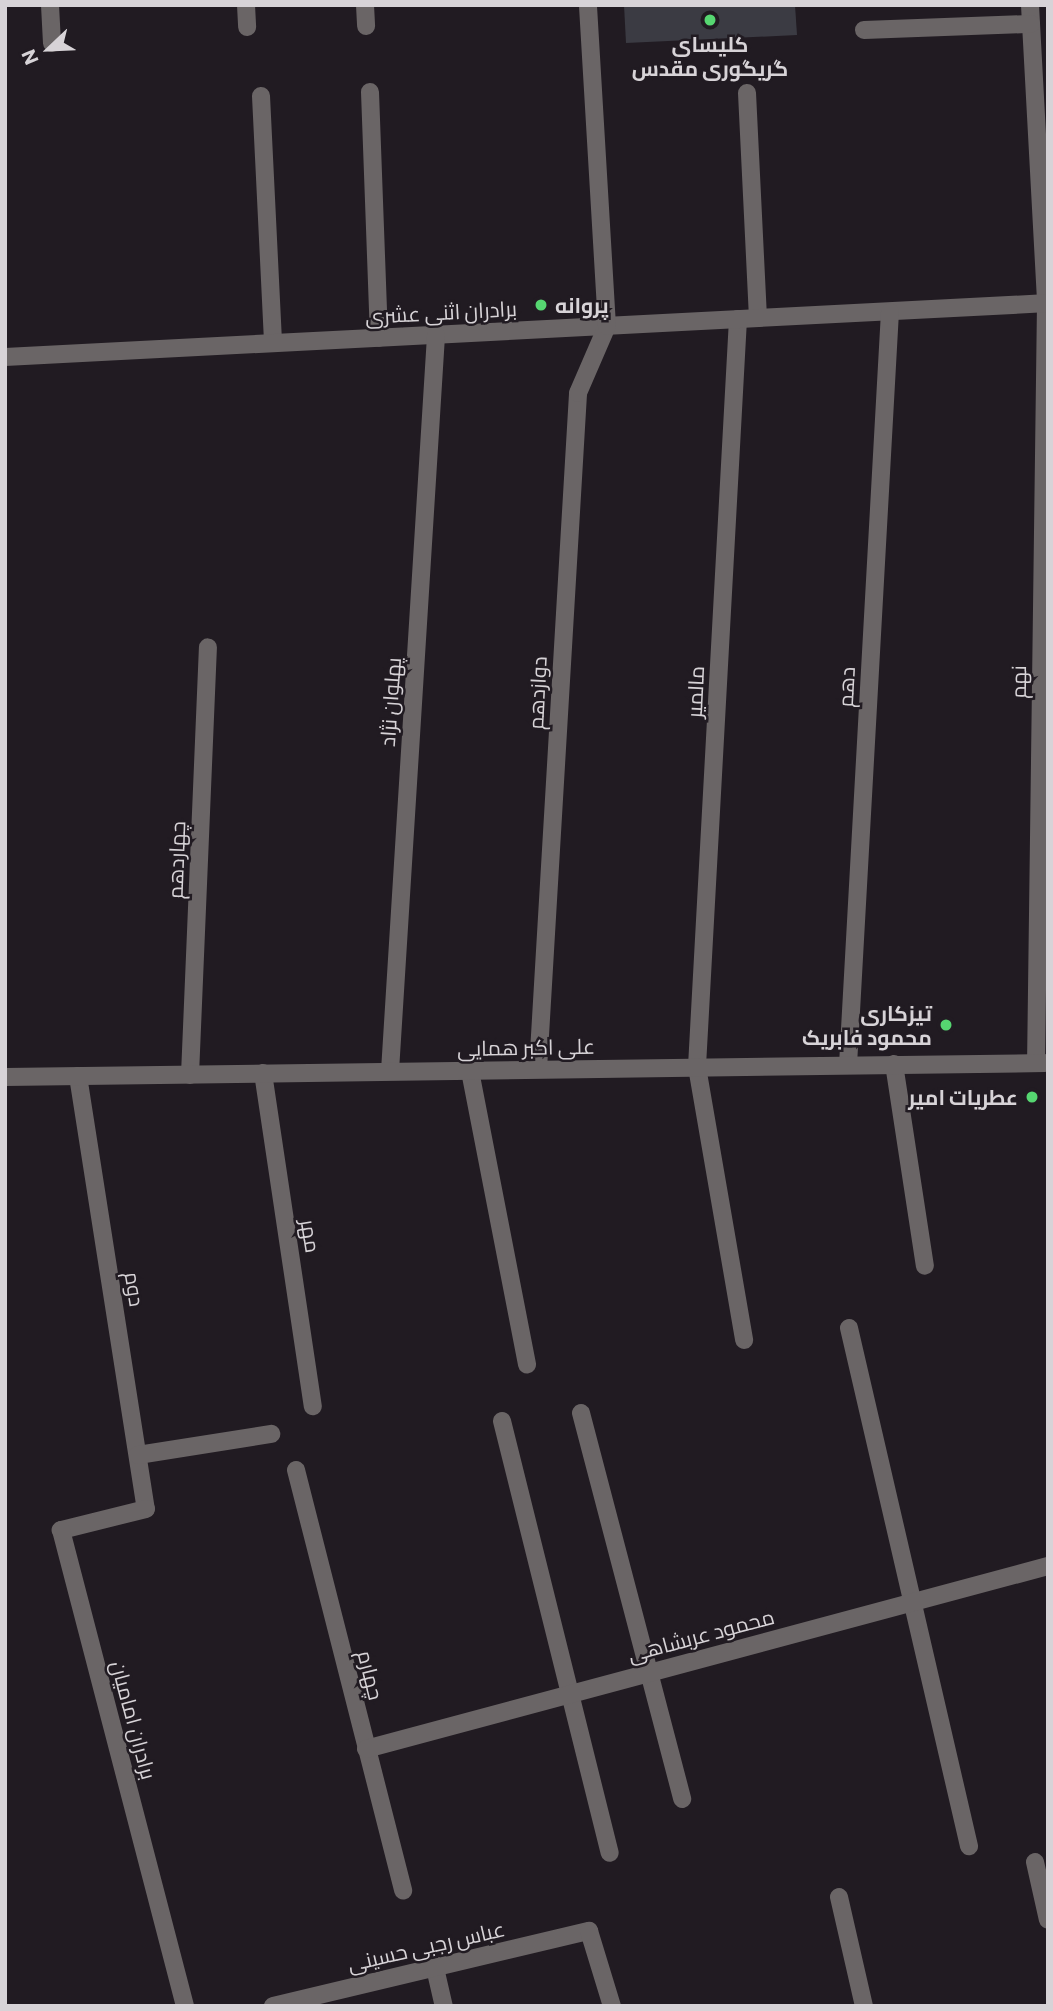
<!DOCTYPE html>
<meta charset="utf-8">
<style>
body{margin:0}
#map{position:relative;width:1053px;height:2011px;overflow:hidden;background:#211b22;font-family:Commissioner,Cairo,sans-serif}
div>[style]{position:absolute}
.building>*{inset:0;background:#3b3b43}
.minor>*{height:18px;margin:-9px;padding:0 9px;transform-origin:9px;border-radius:9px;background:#6a6566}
.dots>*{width:19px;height:19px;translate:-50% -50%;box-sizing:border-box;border:4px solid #211b22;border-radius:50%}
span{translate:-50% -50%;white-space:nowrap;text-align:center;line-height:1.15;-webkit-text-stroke:5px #211b22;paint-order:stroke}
.poi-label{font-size:21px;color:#d7d3d7;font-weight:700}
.left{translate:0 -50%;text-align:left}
.right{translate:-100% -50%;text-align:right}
.street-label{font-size:21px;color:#d7d3d7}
.frame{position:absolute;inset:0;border:7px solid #d7d3d7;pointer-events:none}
.north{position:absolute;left:14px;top:14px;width:70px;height:70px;-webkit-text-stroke:5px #211b22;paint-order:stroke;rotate:247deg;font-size:19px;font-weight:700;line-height:28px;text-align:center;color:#d7d3d7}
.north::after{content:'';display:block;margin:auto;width:24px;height:32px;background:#d7d3d7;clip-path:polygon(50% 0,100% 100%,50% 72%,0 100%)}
</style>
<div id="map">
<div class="building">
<i style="clip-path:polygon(624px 5px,795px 5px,797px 35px,626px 43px)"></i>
</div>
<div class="minor">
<i style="left:50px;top:5px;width:38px;rotate:87deg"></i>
<i style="left:246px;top:5px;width:22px;rotate:87deg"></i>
<i style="left:365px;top:5px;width:21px;rotate:87deg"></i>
<i style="left:1030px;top:5px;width:298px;rotate:86.9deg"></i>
<i style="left:1046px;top:303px;width:760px;rotate:90.75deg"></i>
<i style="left:864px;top:30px;width:167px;rotate:-2.1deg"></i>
<i style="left:370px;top:92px;width:246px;rotate:87.9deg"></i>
<i style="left:747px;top:93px;width:225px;rotate:87.2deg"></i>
<i style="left:261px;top:96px;width:247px;rotate:87.2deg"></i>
<i style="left:738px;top:319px;width:749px;rotate:93.14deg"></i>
<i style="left:697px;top:1067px;width:277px;rotate:80.2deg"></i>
<i style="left:5px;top:357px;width:1044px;rotate:-2.96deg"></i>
<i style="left:894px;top:1064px;width:204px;rotate:81.3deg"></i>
<i style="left:848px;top:1065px;width:754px;rotate:-86.81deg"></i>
<i style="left:538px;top:1069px;width:677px;rotate:-86.61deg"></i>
<i style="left:578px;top:393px;width:73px;rotate:-66.6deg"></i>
<i style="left:607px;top:326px;width:322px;rotate:-93.4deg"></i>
<i style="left:390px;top:1071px;width:737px;rotate:-86.42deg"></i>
<i style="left:470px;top:1071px;width:299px;rotate:79deg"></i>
<i style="left:263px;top:1073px;width:337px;rotate:81.5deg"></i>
<i style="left:190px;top:1075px;width:428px;rotate:-87.6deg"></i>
<i style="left:78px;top:1076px;width:438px;rotate:81.1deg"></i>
<i style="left:146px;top:1509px;width:88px;rotate:166.1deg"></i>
<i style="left:61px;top:1530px;width:492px;rotate:75.4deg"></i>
<i style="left:5px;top:1077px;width:1040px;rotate:-0.77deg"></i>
<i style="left:849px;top:1328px;width:532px;rotate:76.96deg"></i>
<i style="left:581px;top:1413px;width:399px;rotate:75.3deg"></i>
<i style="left:502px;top:1421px;width:445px;rotate:76deg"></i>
<i style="left:138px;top:1455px;width:135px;rotate:-9deg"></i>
<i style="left:296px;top:1470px;width:434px;rotate:75.7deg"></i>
<i style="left:366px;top:1749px;width:706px;rotate:-15.02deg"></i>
<i style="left:1035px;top:1862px;width:59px;rotate:77.4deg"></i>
<i style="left:839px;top:1897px;width:112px;rotate:77.1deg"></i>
<i style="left:435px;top:1968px;width:39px;rotate:77deg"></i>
<i style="left:273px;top:2006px;width:325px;rotate:-13.4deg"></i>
<i style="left:589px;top:1931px;width:78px;rotate:73deg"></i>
</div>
<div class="dots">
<i style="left:710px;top:20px;background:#56d671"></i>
<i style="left:541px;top:305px;background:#56d671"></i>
<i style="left:946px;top:1025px;background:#56d671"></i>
<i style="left:1032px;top:1097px;background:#56d671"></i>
</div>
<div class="poi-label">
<span style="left:710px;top:56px">کلیسای<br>گریگوری مقدس</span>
<span class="left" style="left:555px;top:305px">پروانه</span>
<span class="right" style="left:932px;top:1025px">تیزکاری<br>محمود فابریک</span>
<span class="right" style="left:1018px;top:1097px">عطریات امیر</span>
</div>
<div class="street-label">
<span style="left:441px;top:312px;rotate:-3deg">برادران اثنی عشری</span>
<span style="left:1018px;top:682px;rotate:-89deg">نهم</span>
<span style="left:846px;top:687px;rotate:-87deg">دهم</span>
<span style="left:695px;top:692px;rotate:-87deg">مالمیر</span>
<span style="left:537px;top:693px;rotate:-87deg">دوازدهم</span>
<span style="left:390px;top:702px;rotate:-86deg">پهلوان نژاد</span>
<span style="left:176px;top:860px;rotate:-88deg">چهاردهم</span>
<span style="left:526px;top:1047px;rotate:-1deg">علی اکبر همایی</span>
<span style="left:311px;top:1236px;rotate:81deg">مهر</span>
<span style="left:135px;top:1289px;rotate:81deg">دوم</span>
<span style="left:701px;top:1635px;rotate:-15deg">محمود عربشاهی</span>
<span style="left:371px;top:1675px;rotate:76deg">چهارم</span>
<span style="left:134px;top:1720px;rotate:75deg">برادران امامیان</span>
<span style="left:426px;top:1946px;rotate:-13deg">عباس رجبی حسینی</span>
</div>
<div class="frame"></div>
<div class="north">N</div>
</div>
